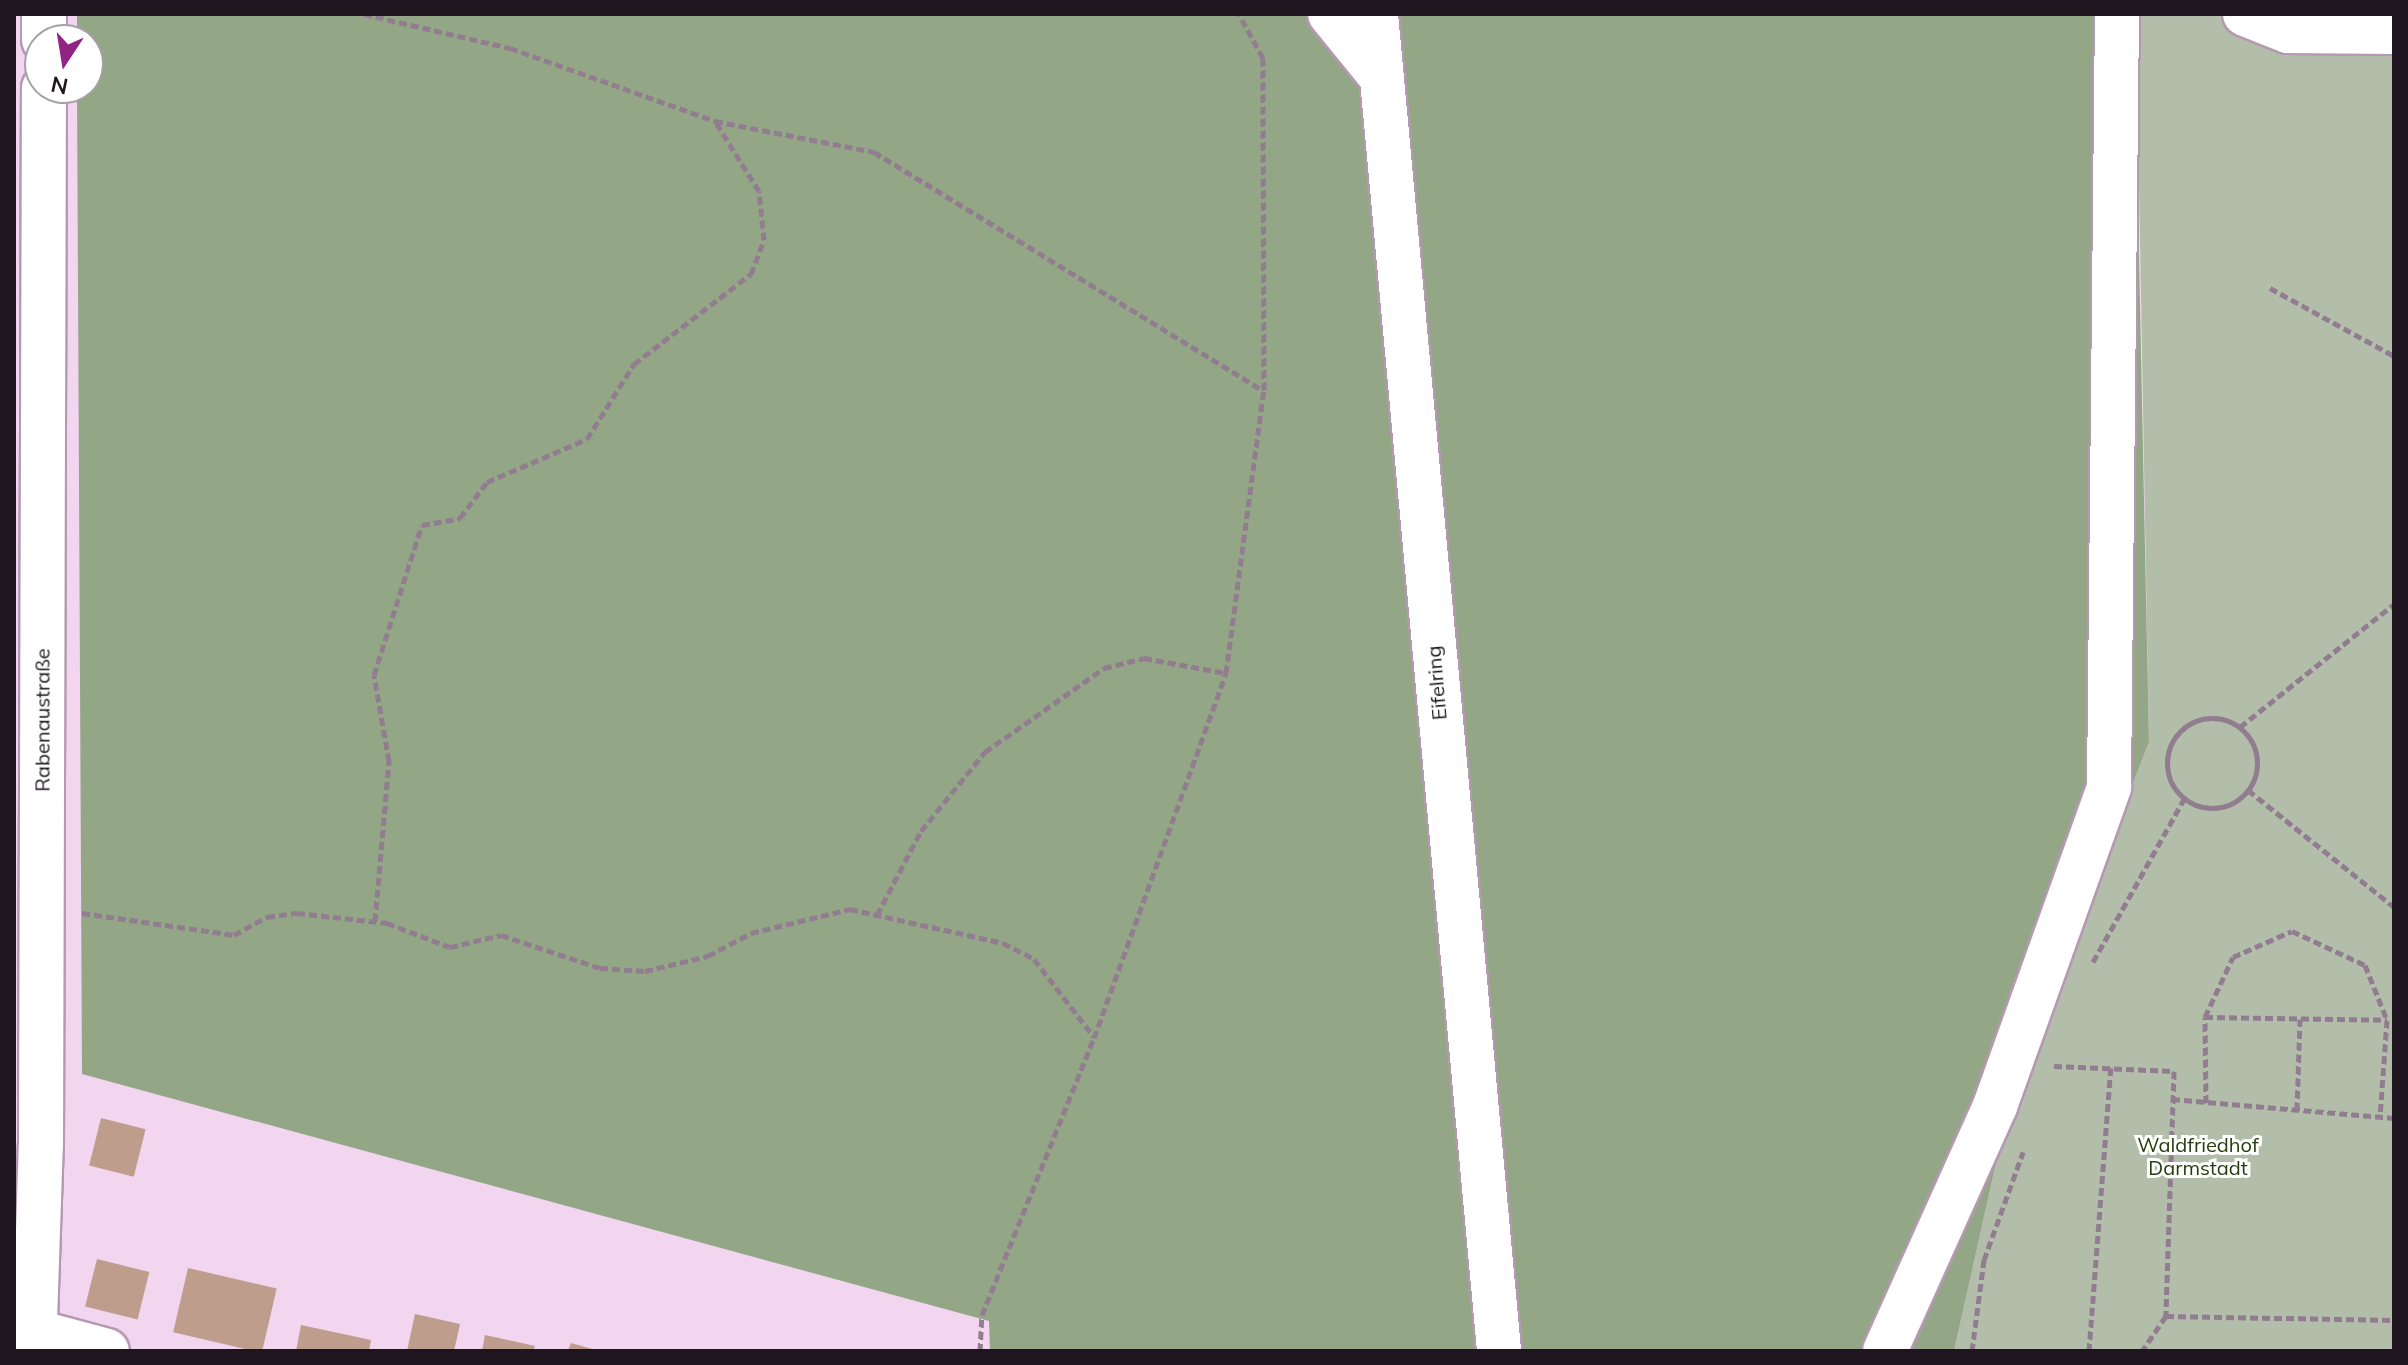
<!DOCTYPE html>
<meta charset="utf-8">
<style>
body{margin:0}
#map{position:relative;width:2408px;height:1365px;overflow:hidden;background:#f2d5ef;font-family:Mulish,sans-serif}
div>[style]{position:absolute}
.green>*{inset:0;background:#b2bdaa}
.forest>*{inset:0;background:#93a686}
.building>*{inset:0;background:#bf9d8d;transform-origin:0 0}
.path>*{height:5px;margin-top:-2.5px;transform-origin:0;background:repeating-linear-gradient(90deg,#917d8f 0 8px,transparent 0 12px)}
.path>.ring{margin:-2.5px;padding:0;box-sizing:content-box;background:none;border:5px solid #917d8f;border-radius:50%}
.roads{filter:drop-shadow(2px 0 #b599b2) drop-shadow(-2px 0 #b599b2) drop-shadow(0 2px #b599b2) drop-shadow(0 -2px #b599b2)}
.minor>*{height:44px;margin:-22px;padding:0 22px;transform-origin:22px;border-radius:22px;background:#fff}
.major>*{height:44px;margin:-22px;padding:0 22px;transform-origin:22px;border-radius:22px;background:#fff}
span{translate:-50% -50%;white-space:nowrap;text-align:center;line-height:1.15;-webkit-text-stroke:6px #fff;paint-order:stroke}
.street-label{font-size:20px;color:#1f151e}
.park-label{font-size:20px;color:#263e0e}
.frame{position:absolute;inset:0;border:16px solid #1f151e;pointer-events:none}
.north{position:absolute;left:24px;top:24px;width:80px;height:80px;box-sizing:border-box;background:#fff;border:2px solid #a5a1a5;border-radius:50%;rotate:192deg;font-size:22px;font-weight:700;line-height:32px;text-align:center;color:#1f151e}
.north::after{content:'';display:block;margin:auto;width:28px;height:36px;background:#932383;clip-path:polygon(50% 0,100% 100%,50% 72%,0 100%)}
</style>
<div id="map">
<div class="green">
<i style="clip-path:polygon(2136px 14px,2394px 14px,2394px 1351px,1954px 1351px,2011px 1096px,2149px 742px)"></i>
</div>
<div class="forest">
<i style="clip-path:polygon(77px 14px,2134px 14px,2149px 742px,2011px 1096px,1954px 1351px,990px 1351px,989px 1321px,82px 1074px,77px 88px,88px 88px,88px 40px,77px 40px)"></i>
</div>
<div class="building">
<i style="left:101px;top:1118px;width:46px;height:49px;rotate:14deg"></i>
<i style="left:97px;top:1259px;width:54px;height:49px;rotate:14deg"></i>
<i style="left:188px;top:1268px;width:91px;height:66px;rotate:13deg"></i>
<i style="clip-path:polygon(415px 1314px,460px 1324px,454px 1351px,407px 1351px)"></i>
<i style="clip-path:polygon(301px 1325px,371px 1340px,369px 1351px,296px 1351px)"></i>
<i style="clip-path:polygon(485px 1335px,535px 1346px,533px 1351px,482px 1351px)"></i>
<i style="clip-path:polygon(571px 1343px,596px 1350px,596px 1351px,568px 1351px)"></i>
</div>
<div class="path">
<i style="left:364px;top:14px;width:150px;rotate:13.1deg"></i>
<i style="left:510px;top:48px;width:218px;rotate:19.6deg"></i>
<i style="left:715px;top:121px;width:162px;rotate:11deg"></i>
<i style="left:874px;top:152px;width:456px;rotate:31.5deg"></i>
<i style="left:2270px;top:288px;width:141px;rotate:28.7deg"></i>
<i class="ring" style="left:2167px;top:718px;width:85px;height:85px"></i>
<i style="left:2240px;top:727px;width:197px;rotate:-38.6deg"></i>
<i style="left:2248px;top:790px;width:187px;rotate:38.7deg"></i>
<i style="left:82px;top:913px;width:154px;rotate:8.2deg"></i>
<i style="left:234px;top:935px;width:38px;rotate:-29deg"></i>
<i style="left:267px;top:917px;width:30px;rotate:-8deg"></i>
<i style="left:297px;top:913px;width:91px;rotate:6.3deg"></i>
<i style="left:387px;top:923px;width:67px;rotate:20.9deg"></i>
<i style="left:450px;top:947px;width:52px;rotate:-13.2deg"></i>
<i style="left:501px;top:935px;width:104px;rotate:18.4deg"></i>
<i style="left:600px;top:968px;width:45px;rotate:3.8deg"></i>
<i style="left:645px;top:971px;width:65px;rotate:-13.4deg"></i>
<i style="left:708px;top:956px;width:49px;rotate:-28.1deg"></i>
<i style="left:751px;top:933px;width:102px;rotate:-13.6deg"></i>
<i style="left:850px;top:909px;width:157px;rotate:12.5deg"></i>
<i style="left:1003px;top:943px;width:35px;rotate:27deg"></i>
<i style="left:1034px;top:959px;width:98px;rotate:52.4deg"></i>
<i style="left:877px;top:915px;width:95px;rotate:-62.4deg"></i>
<i style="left:921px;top:831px;width:102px;rotate:-51deg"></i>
<i style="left:985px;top:752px;width:146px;rotate:-35.2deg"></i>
<i style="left:1104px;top:668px;width:41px;rotate:-14deg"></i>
<i style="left:1144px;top:658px;width:83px;rotate:10.4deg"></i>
<i style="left:375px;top:921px;width:161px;rotate:-85deg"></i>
<i style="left:389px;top:761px;width:87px;rotate:-99.9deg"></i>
<i style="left:374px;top:675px;width:157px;rotate:-72.3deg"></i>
<i style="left:422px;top:525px;width:39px;rotate:-10deg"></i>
<i style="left:460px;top:518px;width:45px;rotate:-53.1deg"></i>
<i style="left:487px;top:482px;width:109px;rotate:-23.3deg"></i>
<i style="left:587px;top:439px;width:89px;rotate:-57.9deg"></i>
<i style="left:634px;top:364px;width:148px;rotate:-37.6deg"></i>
<i style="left:751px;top:274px;width:36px;rotate:-69deg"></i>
<i style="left:764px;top:240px;width:49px;rotate:-95.8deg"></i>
<i style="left:759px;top:191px;width:83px;rotate:-122.2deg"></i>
<i style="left:2093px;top:962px;width:187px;rotate:-60.8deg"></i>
<i style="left:2205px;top:1017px;width:182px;rotate:0.9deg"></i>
<i style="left:2054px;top:1066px;width:120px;rotate:2.4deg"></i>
<i style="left:2174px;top:1071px;width:245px;rotate:91.9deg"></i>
<i style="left:2166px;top:1316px;width:42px;rotate:124.4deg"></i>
<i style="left:2172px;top:1099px;width:223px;rotate:4.9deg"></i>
<i style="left:2206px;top:1103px;width:86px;rotate:-90.7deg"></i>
<i style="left:2205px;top:1017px;width:66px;rotate:-65deg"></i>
<i style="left:2233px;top:957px;width:64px;rotate:-23.8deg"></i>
<i style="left:2292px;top:931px;width:81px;rotate:25deg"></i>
<i style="left:2365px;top:965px;width:59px;rotate:68.2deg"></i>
<i style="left:2387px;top:1020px;width:97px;rotate:94.1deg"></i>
<i style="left:2297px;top:1110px;width:91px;rotate:-88.1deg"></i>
<i style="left:2166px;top:1316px;width:228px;rotate:1deg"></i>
<i style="left:980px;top:1351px;width:36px;rotate:-87deg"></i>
<i style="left:982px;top:1315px;width:299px;rotate:-68deg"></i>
<i style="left:1094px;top:1038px;width:388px;rotate:-70.1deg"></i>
<i style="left:1226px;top:673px;width:286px;rotate:-82.4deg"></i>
<i style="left:1264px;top:390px;width:332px;rotate:-90.2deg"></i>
<i style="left:1263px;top:58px;width:50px;rotate:-118.6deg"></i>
<i style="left:1972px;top:1351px;width:92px;rotate:-82.5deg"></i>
<i style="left:1984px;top:1260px;width:115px;rotate:-70.1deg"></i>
<i style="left:2089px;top:1351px;width:284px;rotate:-85.6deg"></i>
</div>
<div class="roads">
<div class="minor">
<i style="left:1330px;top:14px;width:82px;rotate:50.9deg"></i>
<i style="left:2245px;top:14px;width:46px;rotate:21.6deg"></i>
<i style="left:2288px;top:31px;width:106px;rotate:0.5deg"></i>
<i style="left:44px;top:40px;width:26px;rotate:-90deg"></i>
<i style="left:14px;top:1326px;width:96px;rotate:15deg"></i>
<i style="left:34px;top:1351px;width:206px;rotate:-88.1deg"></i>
<i style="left:41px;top:1145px;width:1057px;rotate:-89.84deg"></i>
<i style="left:1885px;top:1351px;width:269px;rotate:-65.8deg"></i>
<i style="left:1995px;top:1106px;width:339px;rotate:-70.3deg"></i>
<i style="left:2109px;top:787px;width:773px;rotate:-89.41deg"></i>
</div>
<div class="major">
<i style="left:1376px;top:14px;width:1343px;rotate:84.74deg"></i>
</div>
</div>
<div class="street-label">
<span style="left:1436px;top:683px;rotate:-95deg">Eifelring</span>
<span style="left:42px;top:720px;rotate:-90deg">Rabenaustraße</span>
</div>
<div class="park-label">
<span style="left:2198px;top:1156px">Waldfriedhof<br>Darmstadt</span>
</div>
<div class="frame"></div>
<div class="north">N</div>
</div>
